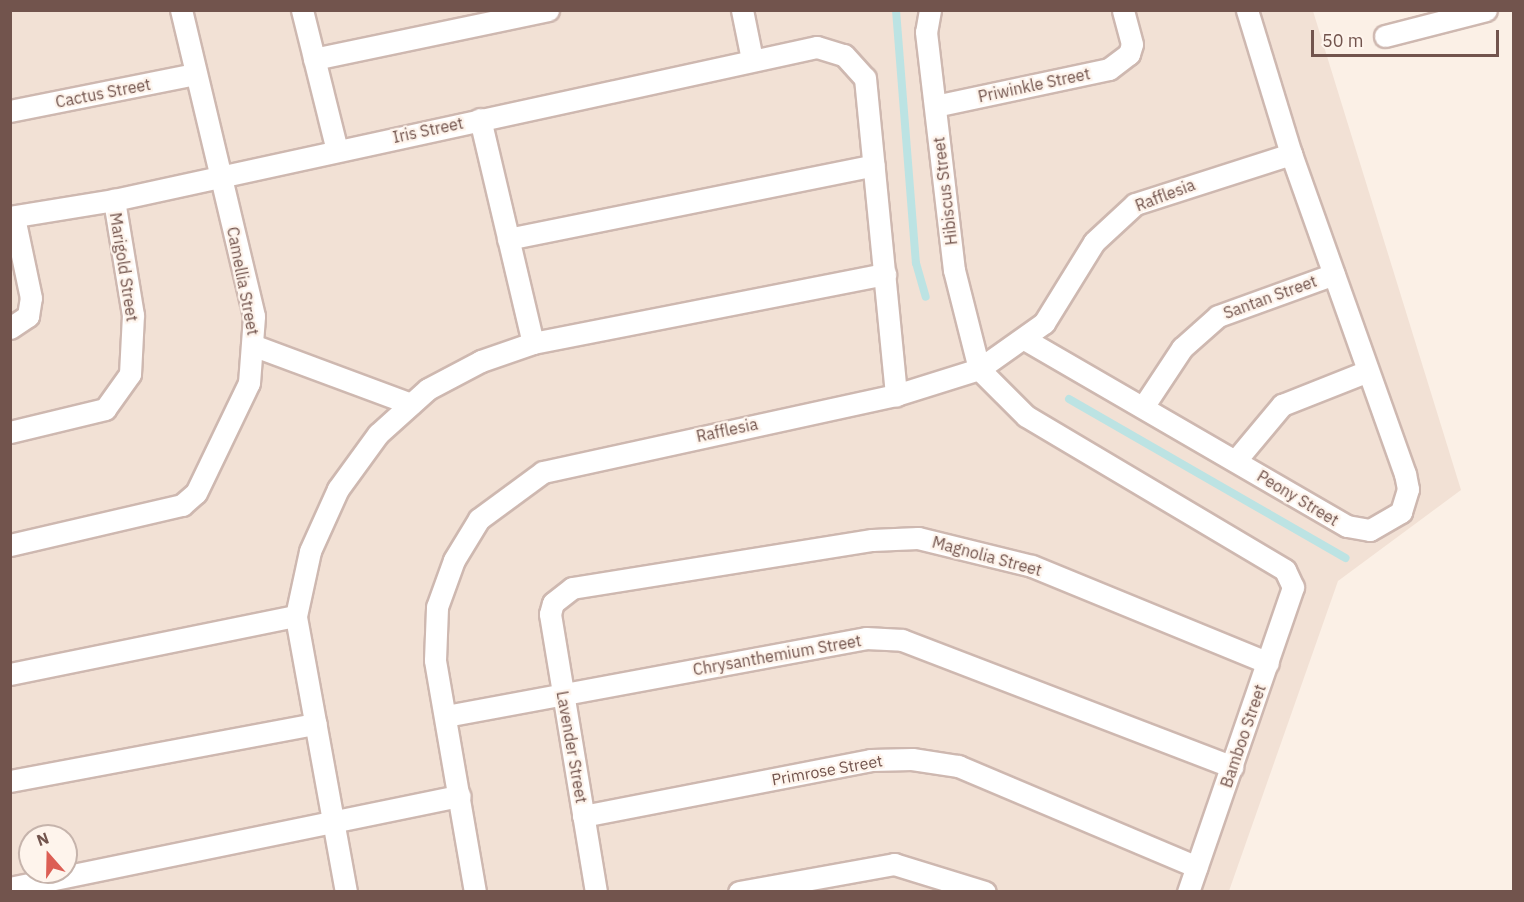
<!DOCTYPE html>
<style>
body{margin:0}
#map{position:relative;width:1524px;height:902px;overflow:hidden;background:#fbf0e6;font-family:"IBM Plex Sans",sans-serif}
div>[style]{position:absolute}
.residential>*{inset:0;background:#f2e1d5}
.stream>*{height:8px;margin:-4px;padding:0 4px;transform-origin:4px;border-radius:4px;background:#bce3e3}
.roads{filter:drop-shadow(2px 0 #ceb8b0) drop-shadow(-2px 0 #ceb8b0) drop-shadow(0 2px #ceb8b0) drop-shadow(0 -2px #ceb8b0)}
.minor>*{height:21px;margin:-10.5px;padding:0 10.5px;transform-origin:10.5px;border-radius:10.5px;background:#fff}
span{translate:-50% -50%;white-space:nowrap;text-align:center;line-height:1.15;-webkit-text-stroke:4.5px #fef4ec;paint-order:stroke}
.street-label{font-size:16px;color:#72544d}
.frame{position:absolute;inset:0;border:12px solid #72544d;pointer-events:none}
.north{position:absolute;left:18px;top:824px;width:60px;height:60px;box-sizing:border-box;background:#fef4ec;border:2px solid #c6b4ac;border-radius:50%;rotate:340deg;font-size:16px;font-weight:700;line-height:24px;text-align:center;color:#72544d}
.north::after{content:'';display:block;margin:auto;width:21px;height:27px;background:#dc5e54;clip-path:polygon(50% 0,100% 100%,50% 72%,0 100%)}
.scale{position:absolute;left:1311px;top:30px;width:188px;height:27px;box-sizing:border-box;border:3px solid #72544d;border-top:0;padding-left:8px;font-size:18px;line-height:21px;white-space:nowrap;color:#72544d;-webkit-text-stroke:4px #fef4ec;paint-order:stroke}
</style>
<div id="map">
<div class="residential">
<i style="clip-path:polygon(evenodd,10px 11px,1313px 11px,1461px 490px,1338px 581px,1229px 891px,11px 891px,10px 11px,30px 836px,66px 836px,66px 872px,30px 872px,30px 836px)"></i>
</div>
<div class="stream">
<i style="left:896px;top:10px;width:254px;rotate:85.5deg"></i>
<i style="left:916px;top:263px;width:35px;rotate:74deg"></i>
<i style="left:1069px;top:399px;width:319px;rotate:29.9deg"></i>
</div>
<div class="roads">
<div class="minor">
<i style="left:302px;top:10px;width:144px;rotate:76deg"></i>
<i style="left:742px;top:10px;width:50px;rotate:78.5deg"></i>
<i style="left:930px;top:10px;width:22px;rotate:100deg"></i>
<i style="left:926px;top:32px;width:240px;rotate:83.3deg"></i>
<i style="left:954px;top:270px;width:102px;rotate:75.8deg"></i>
<i style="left:979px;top:369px;width:66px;rotate:45deg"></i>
<i style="left:1026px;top:416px;width:301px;rotate:30.7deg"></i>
<i style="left:1285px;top:570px;width:19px;rotate:65deg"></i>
<i style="left:1293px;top:587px;width:323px;rotate:109deg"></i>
<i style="left:1385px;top:36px;width:104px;rotate:-14.4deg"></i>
<i style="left:314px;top:59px;width:239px;rotate:-11.8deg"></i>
<i style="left:935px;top:106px;width:178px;rotate:-12deg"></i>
<i style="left:1109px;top:69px;width:25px;rotate:-37deg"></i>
<i style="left:1129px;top:54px;width:10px;rotate:-73deg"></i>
<i style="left:1132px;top:44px;width:35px;rotate:-105deg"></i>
<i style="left:10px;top:111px;width:189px;rotate:-11.3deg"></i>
<i style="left:480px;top:119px;width:230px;rotate:76.7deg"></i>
<i style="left:10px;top:217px;width:105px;rotate:-9.3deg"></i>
<i style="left:114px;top:200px;width:719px;rotate:-12.28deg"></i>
<i style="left:817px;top:47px;width:28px;rotate:17deg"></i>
<i style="left:844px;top:55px;width:31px;rotate:48deg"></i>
<i style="left:865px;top:78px;width:319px;rotate:84.4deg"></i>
<i style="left:508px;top:239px;width:373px;rotate:-11.4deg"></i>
<i style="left:10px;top:328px;width:22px;rotate:-34deg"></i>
<i style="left:28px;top:316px;width:18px;rotate:-81deg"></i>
<i style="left:31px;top:298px;width:83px;rotate:-101.9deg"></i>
<i style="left:1026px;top:340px;width:371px;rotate:30.1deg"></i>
<i style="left:1347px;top:526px;width:23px;rotate:10deg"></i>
<i style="left:1370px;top:530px;width:36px;rotate:-30deg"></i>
<i style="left:1401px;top:512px;width:24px;rotate:-73deg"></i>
<i style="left:1408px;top:489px;width:15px;rotate:-101deg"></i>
<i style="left:1405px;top:474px;width:340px;rotate:-109.6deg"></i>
<i style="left:1291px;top:154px;width:151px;rotate:-107deg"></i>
<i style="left:255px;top:346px;width:166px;rotate:20.4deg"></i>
<i style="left:1143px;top:407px;width:71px;rotate:-56.5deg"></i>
<i style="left:1182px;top:348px;width:48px;rotate:-41.6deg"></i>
<i style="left:1218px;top:316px;width:123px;rotate:-19.9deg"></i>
<i style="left:10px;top:432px;width:98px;rotate:-13.6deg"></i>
<i style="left:105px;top:409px;width:43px;rotate:-54.5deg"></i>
<i style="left:130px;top:374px;width:59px;rotate:-87.1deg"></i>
<i style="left:133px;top:315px;width:117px;rotate:-99.4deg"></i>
<i style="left:1236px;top:460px;width:72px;rotate:-50.1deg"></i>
<i style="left:1282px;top:405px;width:92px;rotate:-21.6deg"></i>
<i style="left:10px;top:545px;width:177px;rotate:-13.1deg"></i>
<i style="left:182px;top:505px;width:18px;rotate:-41deg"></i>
<i style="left:196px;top:493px;width:122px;rotate:-64.3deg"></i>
<i style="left:249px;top:383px;width:67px;rotate:-85.7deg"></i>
<i style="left:254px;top:316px;width:315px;rotate:-103.4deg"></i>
<i style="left:10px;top:674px;width:292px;rotate:-11.5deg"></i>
<i style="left:446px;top:716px;width:427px;rotate:-10.5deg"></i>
<i style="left:866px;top:638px;width:36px;rotate:3deg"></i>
<i style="left:902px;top:640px;width:354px;rotate:21deg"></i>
<i style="left:10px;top:781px;width:311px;rotate:-10.6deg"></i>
<i style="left:583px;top:816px;width:293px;rotate:-11deg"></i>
<i style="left:871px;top:760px;width:41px;rotate:-1.4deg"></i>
<i style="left:912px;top:759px;width:47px;rotate:8.7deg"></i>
<i style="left:958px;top:766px;width:259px;rotate:22.9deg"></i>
<i style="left:10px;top:888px;width:459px;rotate:-11.6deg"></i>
<i style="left:346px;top:892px;width:280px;rotate:-100.3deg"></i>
<i style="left:296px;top:616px;width:66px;rotate:-77.8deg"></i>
<i style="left:310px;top:551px;width:68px;rotate:-65.7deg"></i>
<i style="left:338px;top:489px;width:68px;rotate:-54deg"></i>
<i style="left:378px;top:434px;width:67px;rotate:-42deg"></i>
<i style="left:428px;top:389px;width:60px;rotate:-27.8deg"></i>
<i style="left:481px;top:361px;width:55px;rotate:-19.1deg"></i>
<i style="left:533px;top:343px;width:359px;rotate:-11.1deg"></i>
<i style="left:475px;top:892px;width:235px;rotate:-99.8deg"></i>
<i style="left:435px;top:660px;width:53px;rotate:-87.8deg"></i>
<i style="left:437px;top:607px;width:50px;rotate:-70.1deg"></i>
<i style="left:454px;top:560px;width:48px;rotate:-58.6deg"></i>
<i style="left:479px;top:519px;width:79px;rotate:-36.3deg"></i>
<i style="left:543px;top:472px;width:361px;rotate:-12.3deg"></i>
<i style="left:896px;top:395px;width:87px;rotate:-17.4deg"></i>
<i style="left:979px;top:369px;width:80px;rotate:-35.3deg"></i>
<i style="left:1044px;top:323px;width:95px;rotate:-58.3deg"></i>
<i style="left:1094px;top:242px;width:56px;rotate:-42.8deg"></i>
<i style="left:1135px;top:204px;width:164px;rotate:-17.8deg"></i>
<i style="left:596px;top:892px;width:282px;rotate:-99.4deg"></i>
<i style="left:550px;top:614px;width:11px;rotate:-75deg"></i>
<i style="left:553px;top:603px;width:24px;rotate:-38deg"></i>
<i style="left:572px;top:588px;width:304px;rotate:-9.1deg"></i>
<i style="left:872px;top:540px;width:46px;rotate:-2.5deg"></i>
<i style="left:918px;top:538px;width:117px;rotate:13.8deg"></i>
<i style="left:1032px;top:566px;width:255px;rotate:22.3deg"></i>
<i style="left:739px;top:892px;width:158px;rotate:-10.2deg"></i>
<i style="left:894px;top:864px;width:95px;rotate:17.1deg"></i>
</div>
</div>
<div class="street-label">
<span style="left:1034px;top:85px;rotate:-12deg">Priwinkle Street</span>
<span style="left:103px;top:93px;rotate:-11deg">Cactus Street</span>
<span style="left:428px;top:130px;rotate:-12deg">Iris Street</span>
<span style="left:945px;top:191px;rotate:-97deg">Hibiscus Street</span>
<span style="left:1165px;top:195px;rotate:-21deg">Rafflesia</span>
<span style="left:124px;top:267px;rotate:81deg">Marigold Street</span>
<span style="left:243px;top:281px;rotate:79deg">Camellia Street</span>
<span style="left:1270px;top:297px;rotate:-20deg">Santan Street</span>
<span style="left:727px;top:430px;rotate:-12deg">Rafflesia</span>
<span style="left:1298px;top:498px;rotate:31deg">Peony Street</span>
<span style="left:987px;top:556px;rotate:15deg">Magnolia Street</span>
<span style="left:777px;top:655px;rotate:-10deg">Chrysanthemium Street</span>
<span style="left:1243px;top:736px;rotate:-71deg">Bamboo Street</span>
<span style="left:572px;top:747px;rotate:80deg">Lavender Street</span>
<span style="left:827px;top:770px;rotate:-10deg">Primrose Street</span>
</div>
<div class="frame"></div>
<div class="north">N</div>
<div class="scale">50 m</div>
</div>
